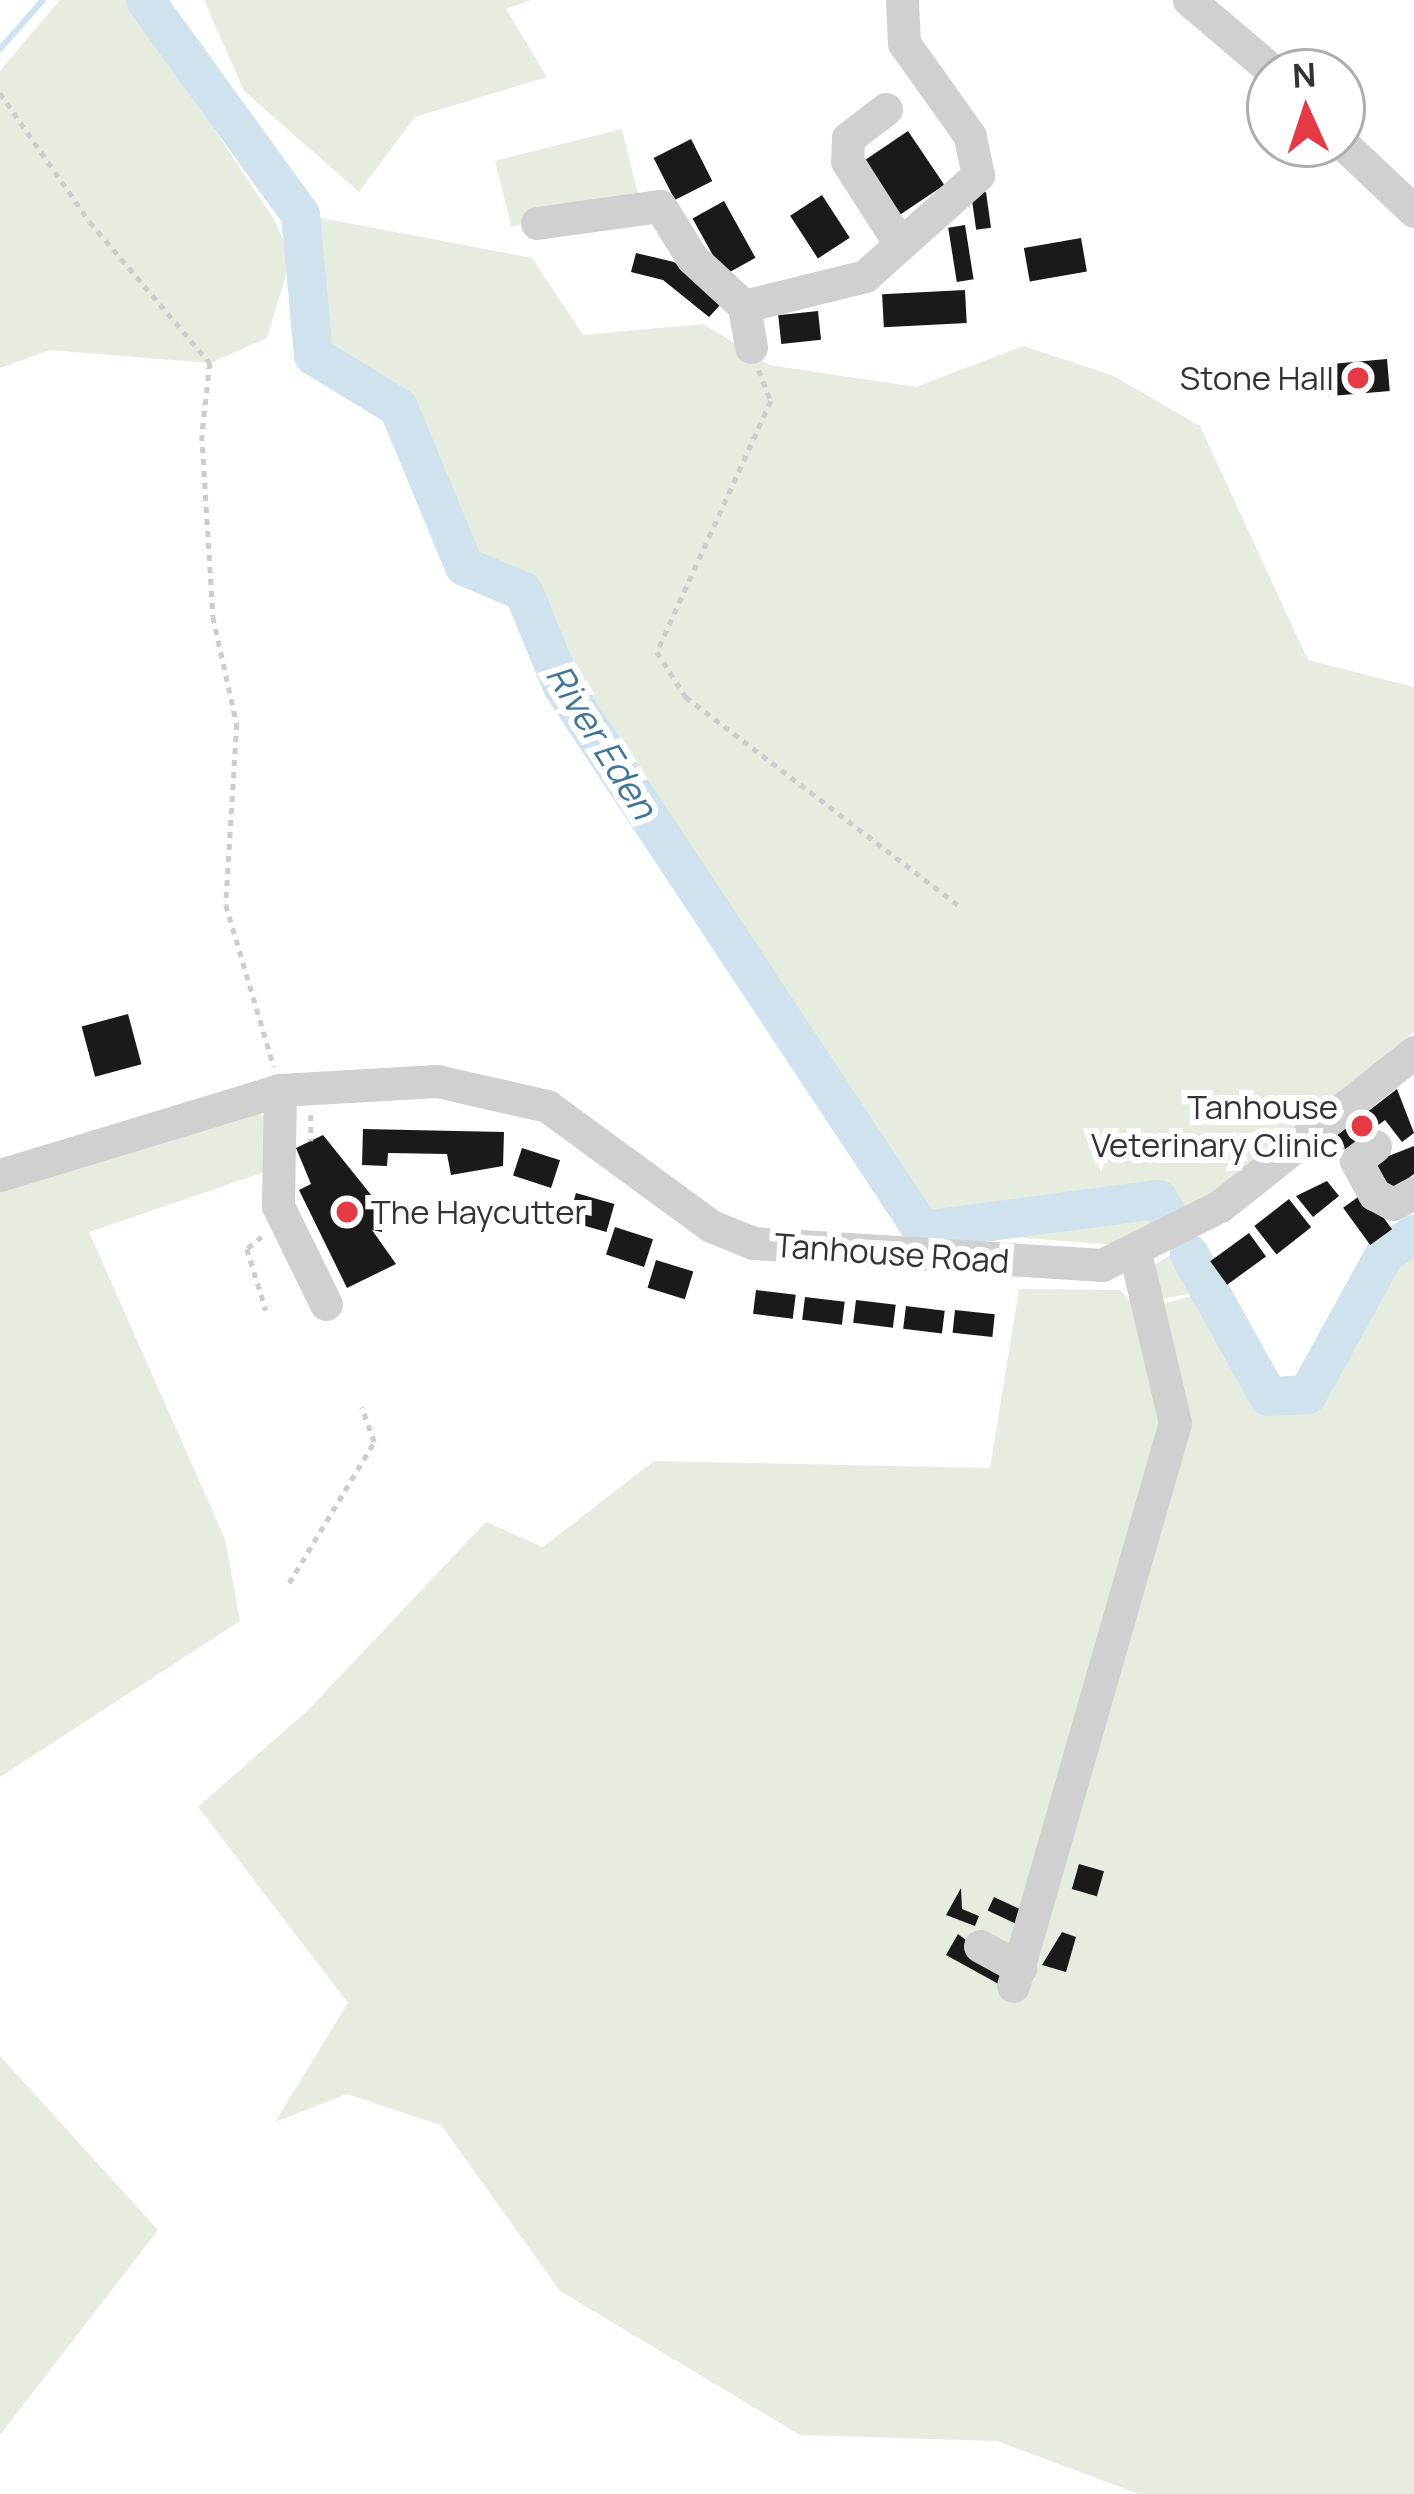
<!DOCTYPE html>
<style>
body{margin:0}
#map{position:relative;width:1414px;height:2494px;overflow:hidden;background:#fff;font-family:Manrope,sans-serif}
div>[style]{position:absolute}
.green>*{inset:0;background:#e6ecdf;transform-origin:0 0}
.stream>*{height:6px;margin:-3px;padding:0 3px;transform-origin:3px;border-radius:3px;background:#cfe2ee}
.river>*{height:39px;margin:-19.5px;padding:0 19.5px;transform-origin:19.5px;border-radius:19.5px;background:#cfe2ee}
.building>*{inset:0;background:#1a1a1a;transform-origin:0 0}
.path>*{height:4.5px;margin-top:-2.25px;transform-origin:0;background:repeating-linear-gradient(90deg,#cdcdcd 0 6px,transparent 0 12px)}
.minor>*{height:33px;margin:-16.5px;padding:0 16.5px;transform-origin:16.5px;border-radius:16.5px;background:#d0d0d0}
.dots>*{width:33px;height:33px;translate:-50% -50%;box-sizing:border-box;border:6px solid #fff;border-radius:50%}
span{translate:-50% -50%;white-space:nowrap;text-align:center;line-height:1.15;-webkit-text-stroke:12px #fff;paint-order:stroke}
.poi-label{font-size:33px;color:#333}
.right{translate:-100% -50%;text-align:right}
.left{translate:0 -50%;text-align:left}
.street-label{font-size:33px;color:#333}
.water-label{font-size:36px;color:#3f7597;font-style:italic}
.north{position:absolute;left:1246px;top:48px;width:120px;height:120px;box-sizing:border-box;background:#fff;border:3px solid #adadad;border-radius:50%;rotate:357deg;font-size:33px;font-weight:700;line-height:48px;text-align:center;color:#333}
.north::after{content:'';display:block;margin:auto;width:42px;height:54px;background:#e63946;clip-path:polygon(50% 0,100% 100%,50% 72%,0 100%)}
</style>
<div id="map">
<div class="green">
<i style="clip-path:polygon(60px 0,129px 0,275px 221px,291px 258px,267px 338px,210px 363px,50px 350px,0 368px,0 71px)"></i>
<i style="clip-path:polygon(204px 0,531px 0,506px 9px,547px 77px,415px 117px,359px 192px,244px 91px)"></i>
<i style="left:622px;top:129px;width:68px;height:131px;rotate:76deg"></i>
<i style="clip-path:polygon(300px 214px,532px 258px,583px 335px,704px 324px,769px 365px,916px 387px,1023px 346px,1114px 376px,1200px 426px,1308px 660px,1414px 687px,1414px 1032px,1184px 1215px,1115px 1245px,922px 1230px,562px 686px,523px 591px,464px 566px,398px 407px,313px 355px)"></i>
<i style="clip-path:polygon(255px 1111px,268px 1119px,265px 1172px,89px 1232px,225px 1539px,240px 1621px,0 1777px,0 1185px)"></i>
<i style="clip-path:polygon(1414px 1234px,1414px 2494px,1139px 2494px,997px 2441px,800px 2435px,560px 2291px,441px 2125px,347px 2094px,275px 2122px,348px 2003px,198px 1807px,308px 1710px,486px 1522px,543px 1547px,654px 1461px,990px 1468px,1019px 1289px,1120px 1290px,1138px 1311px,1195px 1295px,1268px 1396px,1318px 1374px,1384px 1254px)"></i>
<i style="clip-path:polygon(1201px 1236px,1215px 1288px,1153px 1301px,1143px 1272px)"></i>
<i style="clip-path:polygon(0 2056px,158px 2230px,0 2435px)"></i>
</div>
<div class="stream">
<i style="left:0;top:49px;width:65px;rotate:-48.7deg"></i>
</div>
<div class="river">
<i style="left:145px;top:0;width:264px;rotate:54.1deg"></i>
<i style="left:300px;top:214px;width:142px;rotate:84.7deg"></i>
<i style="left:313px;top:355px;width:100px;rotate:31.5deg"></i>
<i style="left:398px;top:407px;width:172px;rotate:67.5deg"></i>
<i style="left:464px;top:566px;width:64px;rotate:23deg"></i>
<i style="left:523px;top:591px;width:103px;rotate:67.7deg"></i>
<i style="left:562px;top:686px;width:652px;rotate:56.5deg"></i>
<i style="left:922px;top:1230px;width:238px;rotate:-7.5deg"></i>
<i style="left:1158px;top:1199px;width:17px;rotate:59deg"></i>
<i style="left:1189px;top:1254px;width:162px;rotate:60.9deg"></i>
<i style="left:1268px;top:1396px;width:39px;rotate:-3deg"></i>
<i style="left:1307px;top:1394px;width:160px;rotate:-61.2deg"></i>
<i style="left:1384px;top:1254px;width:36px;rotate:-34deg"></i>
</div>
<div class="building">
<i style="left:908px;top:131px;width:65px;height:63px;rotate:56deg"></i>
<i style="left:691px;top:139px;width:47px;height:42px;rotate:63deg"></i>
<i style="left:986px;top:192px;width:36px;height:15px;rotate:82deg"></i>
<i style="left:822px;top:195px;width:51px;height:38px;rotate:57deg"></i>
<i style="left:724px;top:201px;width:65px;height:36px;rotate:61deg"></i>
<i style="left:965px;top:225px;width:55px;height:17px;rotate:81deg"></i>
<i style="left:1081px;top:238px;width:34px;height:58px;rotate:80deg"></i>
<i style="clip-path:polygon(636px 253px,674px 262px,722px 303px,709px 317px,663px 280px,631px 272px)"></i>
<i style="left:965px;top:290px;width:33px;height:83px;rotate:87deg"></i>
<i style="left:818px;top:311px;width:29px;height:40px;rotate:84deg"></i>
<i style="left:1387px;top:359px;width:32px;height:62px;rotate:85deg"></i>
<i style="left:128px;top:1014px;width:52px;height:48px;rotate:75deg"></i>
<i style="clip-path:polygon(1397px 1089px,1414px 1133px,1402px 1142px,1385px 1120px,1337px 1156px,1327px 1143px)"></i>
<i style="clip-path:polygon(363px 1129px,504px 1132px,503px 1166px,451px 1175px,447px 1154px,388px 1153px,387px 1166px,362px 1165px)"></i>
<i style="clip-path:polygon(323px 1135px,384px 1211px,382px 1232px,372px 1230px,396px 1264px,347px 1288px,299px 1190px,311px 1184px,296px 1148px)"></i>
<i style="clip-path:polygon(1414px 1146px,1414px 1174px,1384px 1196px,1363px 1166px)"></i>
<i style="left:522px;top:1148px;width:40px;height:29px;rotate:18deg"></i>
<i style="clip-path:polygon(1327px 1181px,1339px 1196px,1313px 1217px,1296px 1196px)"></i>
<i style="left:1365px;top:1192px;width:46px;height:27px;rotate:54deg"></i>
<i style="left:576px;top:1193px;width:40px;height:29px;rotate:16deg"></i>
<i style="left:1289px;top:1199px;width:36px;height:44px;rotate:52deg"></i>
<i style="left:615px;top:1227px;width:40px;height:29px;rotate:18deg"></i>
<i style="left:1249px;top:1233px;width:29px;height:48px;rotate:54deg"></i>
<i style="left:656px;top:1260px;width:39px;height:29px;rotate:17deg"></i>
<i style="left:756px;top:1290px;width:40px;height:24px;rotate:7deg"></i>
<i style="left:805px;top:1297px;width:40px;height:23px;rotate:7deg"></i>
<i style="left:856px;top:1300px;width:40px;height:23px;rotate:7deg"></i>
<i style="left:906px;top:1306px;width:39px;height:23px;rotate:7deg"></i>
<i style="left:955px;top:1310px;width:40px;height:23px;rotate:6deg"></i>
<i style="left:1079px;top:1864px;width:26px;height:26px;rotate:16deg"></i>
<i style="clip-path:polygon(961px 1888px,962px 1909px,979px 1916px,975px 1926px,946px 1915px)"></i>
<i style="left:994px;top:1897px;width:35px;height:15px;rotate:25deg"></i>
<i style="clip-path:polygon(1062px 1932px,1076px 1937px,1066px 1972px,1042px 1965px)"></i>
<i style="clip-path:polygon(958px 1934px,1011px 1974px,1004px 1987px,946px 1955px)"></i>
</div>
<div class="path">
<i style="left:0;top:93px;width:157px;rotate:55.1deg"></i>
<i style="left:90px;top:222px;width:185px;rotate:49.6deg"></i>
<i style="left:210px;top:363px;width:72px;rotate:96.3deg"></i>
<i style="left:202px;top:435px;width:182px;rotate:86.5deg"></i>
<i style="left:213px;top:617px;width:110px;rotate:77.4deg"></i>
<i style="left:237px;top:724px;width:181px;rotate:93.5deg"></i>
<i style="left:226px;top:905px;width:169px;rotate:73.5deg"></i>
<i style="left:759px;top:370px;width:33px;rotate:69deg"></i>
<i style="left:771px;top:401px;width:276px;rotate:114.4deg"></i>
<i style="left:657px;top:652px;width:54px;rotate:57.2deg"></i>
<i style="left:686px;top:697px;width:346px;rotate:37.4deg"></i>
<i style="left:311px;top:1115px;width:26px;rotate:90deg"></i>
<i style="left:262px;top:1237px;width:19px;rotate:141deg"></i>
<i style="left:247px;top:1249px;width:64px;rotate:72.7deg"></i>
<i style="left:289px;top:1583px;width:165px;rotate:-58.9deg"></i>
<i style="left:374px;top:1442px;width:37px;rotate:-110deg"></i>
</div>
<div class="minor">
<i style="left:1189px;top:0;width:111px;rotate:40.3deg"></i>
<i style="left:886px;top:109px;width:48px;rotate:142.7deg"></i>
<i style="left:848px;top:138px;width:23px;rotate:92deg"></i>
<i style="left:847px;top:161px;width:98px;rotate:57.4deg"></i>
<i style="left:1342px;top:143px;width:99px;rotate:43.4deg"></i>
<i style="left:537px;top:223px;width:124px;rotate:-7.9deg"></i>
<i style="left:660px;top:206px;width:61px;rotate:58.4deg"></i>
<i style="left:692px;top:258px;width:71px;rotate:42.7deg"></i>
<i style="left:751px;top:347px;width:42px;rotate:-99.7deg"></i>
<i style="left:744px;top:306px;width:125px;rotate:-13.9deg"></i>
<i style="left:865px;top:276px;width:152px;rotate:-41.8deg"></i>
<i style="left:978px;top:175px;width:40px;rotate:-102deg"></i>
<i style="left:970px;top:136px;width:114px;rotate:-125.4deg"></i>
<i style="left:904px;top:43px;width:43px;rotate:-92.7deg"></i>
<i style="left:280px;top:1090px;width:116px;rotate:91deg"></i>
<i style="left:278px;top:1206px;width:109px;rotate:63.9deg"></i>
<i style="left:1375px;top:1146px;width:24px;rotate:142deg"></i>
<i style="left:1356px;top:1161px;width:38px;rotate:61deg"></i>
<i style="left:1374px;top:1194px;width:21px;rotate:28deg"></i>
<i style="left:1393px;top:1204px;width:24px;rotate:-28deg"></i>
<i style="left:0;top:1175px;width:293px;rotate:-16.9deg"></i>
<i style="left:280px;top:1090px;width:157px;rotate:-3.3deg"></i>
<i style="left:437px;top:1081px;width:113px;rotate:12.8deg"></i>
<i style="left:547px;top:1106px;width:203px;rotate:36.2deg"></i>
<i style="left:711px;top:1226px;width:45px;rotate:22deg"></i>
<i style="left:753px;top:1243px;width:350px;rotate:3.6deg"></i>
<i style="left:1102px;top:1265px;width:132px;rotate:-26.6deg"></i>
<i style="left:1220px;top:1206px;width:248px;rotate:-38.4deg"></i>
<i style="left:980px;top:1946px;width:46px;rotate:28.8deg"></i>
<i style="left:1013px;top:1986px;width:586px;rotate:-73.95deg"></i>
<i style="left:1175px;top:1423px;width:171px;rotate:-103.2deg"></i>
</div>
<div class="dots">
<i style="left:1358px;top:378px;background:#e63946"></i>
<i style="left:1362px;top:1126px;background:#e63946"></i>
<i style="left:347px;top:1212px;background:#e63946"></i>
</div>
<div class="poi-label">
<span class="right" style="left:1334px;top:378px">Stone Hall</span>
<span class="right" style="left:1338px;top:1126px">Tanhouse<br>Veterinary Clinic</span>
<span class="left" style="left:371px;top:1212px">The Haycutter</span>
</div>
<div class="street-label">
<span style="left:892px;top:1253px;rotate:4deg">Tanhouse Road</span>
</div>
<div class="water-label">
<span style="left:602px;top:741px;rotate:58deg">River Eden</span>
</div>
<div class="north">N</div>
</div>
